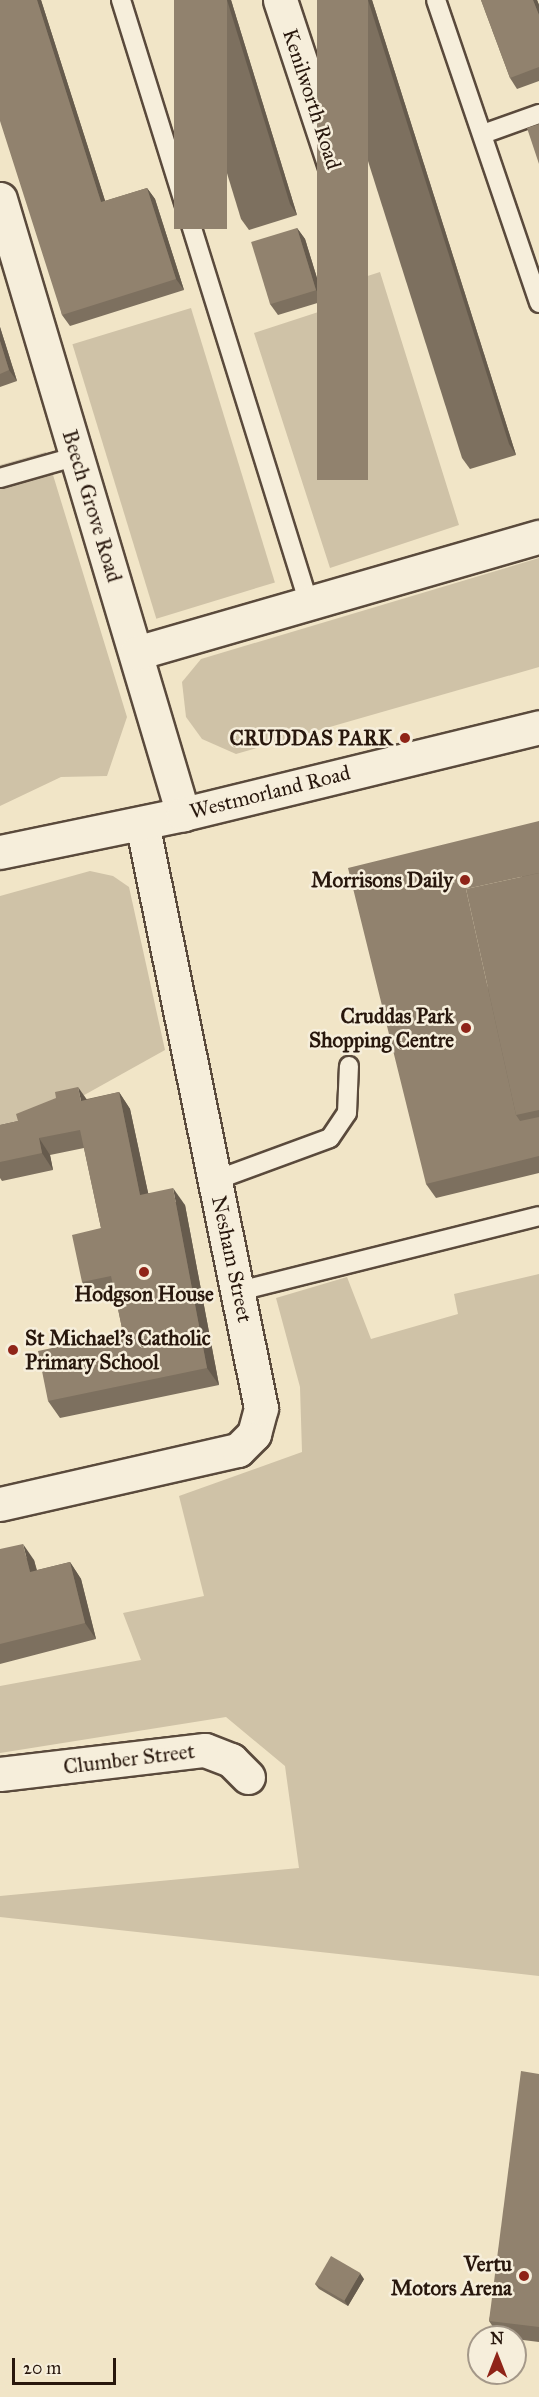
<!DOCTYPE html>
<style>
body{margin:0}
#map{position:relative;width:539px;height:2397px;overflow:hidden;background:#f1e5c7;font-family:"IM FELL Great Primer",serif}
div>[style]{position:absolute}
.green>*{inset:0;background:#cfc2a7;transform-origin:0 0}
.roads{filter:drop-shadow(2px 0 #5a4a3c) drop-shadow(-2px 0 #5a4a3c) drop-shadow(0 2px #5a4a3c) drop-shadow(0 -2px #5a4a3c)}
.service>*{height:18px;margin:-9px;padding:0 9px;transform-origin:9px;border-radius:9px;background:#f6eedb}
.minor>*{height:33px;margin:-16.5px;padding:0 16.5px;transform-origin:16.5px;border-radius:16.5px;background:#f6eedb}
.tertiary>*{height:33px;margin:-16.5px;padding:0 16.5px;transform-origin:16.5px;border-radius:16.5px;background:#f6eedb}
.wall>*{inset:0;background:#7d705f}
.shaded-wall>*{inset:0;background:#665b4d}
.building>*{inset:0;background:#91826e;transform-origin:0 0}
.dots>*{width:16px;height:16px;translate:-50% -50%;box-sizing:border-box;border:3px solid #f6eedb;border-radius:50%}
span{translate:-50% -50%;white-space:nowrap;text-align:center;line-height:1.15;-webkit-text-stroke:5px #f6eedb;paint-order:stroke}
.street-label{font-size:21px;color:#28170d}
.poi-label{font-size:21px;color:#28170d;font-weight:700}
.right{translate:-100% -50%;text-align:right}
.left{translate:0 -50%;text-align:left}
.north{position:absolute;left:467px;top:2325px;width:60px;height:60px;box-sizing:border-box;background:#f6eedb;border:2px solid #a49889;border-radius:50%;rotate:0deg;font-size:16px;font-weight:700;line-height:24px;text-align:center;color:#28170d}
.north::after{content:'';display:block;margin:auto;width:21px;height:27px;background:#8f2418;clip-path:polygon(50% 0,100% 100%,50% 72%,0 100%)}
.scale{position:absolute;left:12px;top:2358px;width:104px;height:27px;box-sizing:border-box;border:3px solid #28170d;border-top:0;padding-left:8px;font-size:18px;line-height:21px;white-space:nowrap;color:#28170d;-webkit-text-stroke:4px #f6eedb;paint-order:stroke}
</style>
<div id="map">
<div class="green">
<i style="clip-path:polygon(380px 272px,459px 525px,330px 568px,254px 333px,349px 302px,349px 282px)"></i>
<i style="left:191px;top:308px;width:287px;height:124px;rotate:73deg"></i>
<i style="clip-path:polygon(46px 452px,127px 717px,107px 776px,61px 777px,0 806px,0 465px)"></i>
<i style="clip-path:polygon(539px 558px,539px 667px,236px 754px,202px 739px,186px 717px,182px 682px,201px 659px)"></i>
<i style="clip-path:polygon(90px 871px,113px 876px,129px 887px,165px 1050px,0 1142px,0 896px)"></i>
<i style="clip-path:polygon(539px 1274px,539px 1976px,0 1917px,0 1896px,299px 1868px,285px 1766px,226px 1717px,0 1753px,0 1686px,141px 1660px,123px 1613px,204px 1596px,179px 1496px,302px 1452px,300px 1387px,276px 1298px,347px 1277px,371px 1339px,458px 1314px,454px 1294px)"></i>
</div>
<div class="roads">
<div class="service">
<i style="left:121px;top:0;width:633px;rotate:72.71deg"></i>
<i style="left:436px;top:0;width:320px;rotate:71.2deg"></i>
<i style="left:483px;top:134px;width:59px;rotate:-19.7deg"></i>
<i style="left:0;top:478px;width:80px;rotate:-15.9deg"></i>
<i style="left:216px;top:1180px;width:121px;rotate:-20.2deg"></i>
<i style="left:330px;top:1138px;width:30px;rotate:-56deg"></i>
<i style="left:347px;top:1113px;width:47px;rotate:-87.6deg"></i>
<i style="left:239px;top:1291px;width:309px;rotate:-14deg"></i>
</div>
<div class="minor">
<i style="left:280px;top:0;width:207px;rotate:71.7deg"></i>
<i style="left:0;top:199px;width:642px;rotate:73.43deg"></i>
<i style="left:136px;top:653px;width:419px;rotate:-16.1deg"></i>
<i style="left:0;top:1504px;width:244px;rotate:-12.8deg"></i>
<i style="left:238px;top:1450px;width:23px;rotate:-45deg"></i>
<i style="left:254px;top:1434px;width:27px;rotate:-75deg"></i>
<i style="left:261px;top:1408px;width:597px;rotate:-101.5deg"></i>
<i style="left:0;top:1774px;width:206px;rotate:-6.7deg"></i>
<i style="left:205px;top:1750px;width:28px;rotate:21deg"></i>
<i style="left:231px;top:1760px;width:24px;rotate:45deg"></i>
</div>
<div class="tertiary">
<i style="left:0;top:852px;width:187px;rotate:-11.7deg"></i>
<i style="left:183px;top:814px;width:366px;rotate:-13.7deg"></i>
</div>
</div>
<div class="wall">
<i style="clip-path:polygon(0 0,43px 0,41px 0,105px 201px,147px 188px,155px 199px,184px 290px,70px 326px,62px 315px)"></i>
<i style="clip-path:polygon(174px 0,231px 0,297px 215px,249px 230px,241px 219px)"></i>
<i style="clip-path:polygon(317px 0,372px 0,516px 455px,470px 469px,462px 458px)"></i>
<i style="clip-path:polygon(481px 0,537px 0,539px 5px,539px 81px,517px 89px,510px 78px)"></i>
<i style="clip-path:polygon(297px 228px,305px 239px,324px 301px,278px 315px,270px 304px)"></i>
<i style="clip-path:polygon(0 327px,17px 381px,0 387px)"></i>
<i style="clip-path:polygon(539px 821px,539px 1173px,436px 1198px,426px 1184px)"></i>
<i style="clip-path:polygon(119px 1092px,130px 1109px,148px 1193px,185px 1205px,219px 1385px,60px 1418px,48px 1401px,123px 1333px,115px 1294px,94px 1298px,82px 1282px,101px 1228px,84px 1148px,50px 1155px,53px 1170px,2px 1181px,0 1178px,0 1125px,18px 1121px,87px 1099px)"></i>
<i style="clip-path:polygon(0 1549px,34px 1560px,37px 1570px,70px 1562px,81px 1579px,96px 1639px,0 1664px)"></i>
<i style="clip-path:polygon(539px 2074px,539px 2342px,515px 2339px,515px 2337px,500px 2337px,489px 2321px)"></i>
<i style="clip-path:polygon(364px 2279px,348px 2306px,319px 2289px,315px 2284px)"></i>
</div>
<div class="shaded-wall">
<i style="clip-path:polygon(37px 0,41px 0,109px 213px,101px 202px)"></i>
<i style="clip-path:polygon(227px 0,231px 0,297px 215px,290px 204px)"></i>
<i style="clip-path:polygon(368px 0,372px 0,516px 455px,509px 444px)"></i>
<i style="clip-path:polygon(533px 0,537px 0,539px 5px,539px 15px)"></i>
<i style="clip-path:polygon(147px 188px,155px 199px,184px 290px,176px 279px)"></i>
<i style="clip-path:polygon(297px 228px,305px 239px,324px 301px,316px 290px)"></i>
<i style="clip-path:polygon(0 327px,17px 381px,9px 370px,0 341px)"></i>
<i style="clip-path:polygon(78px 1087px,90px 1104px,81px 1101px)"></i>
<i style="clip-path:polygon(119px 1092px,130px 1109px,152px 1211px,140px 1195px)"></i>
<i style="clip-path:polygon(39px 1138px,50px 1155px,53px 1170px,42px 1153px)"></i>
<i style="clip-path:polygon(173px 1188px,185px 1205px,219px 1385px,207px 1368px)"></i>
<i style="clip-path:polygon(23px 1544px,34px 1560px,41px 1589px,30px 1572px)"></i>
<i style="clip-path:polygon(70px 1562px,81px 1579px,96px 1639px,85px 1623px)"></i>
<i style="clip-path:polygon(360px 2273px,364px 2279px,348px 2306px,344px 2300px)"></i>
</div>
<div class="building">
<i style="clip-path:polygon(0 0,37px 0,101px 202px,147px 188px,176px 279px,62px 315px,0 121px)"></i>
<i style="left:174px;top:0;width:53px;height:229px"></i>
<i style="left:317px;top:0;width:51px;height:480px"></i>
<i style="clip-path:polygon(481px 0,533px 0,539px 15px,539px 67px,510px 78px)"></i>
<i style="clip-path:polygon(539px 124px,539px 164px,527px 128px)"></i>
<i style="left:297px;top:228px;width:65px;height:48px;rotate:73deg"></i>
<i style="clip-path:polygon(0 341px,9px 370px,0 374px)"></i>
<i style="clip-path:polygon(539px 821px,539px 873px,466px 889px,516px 1115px,520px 1121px,539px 1117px,539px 1156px,426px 1184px,348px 868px)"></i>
<i style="clip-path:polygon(539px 873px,539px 1110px,516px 1115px,466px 889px)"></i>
<i style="clip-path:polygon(78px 1087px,81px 1101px,119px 1092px,140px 1195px,173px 1188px,207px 1368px,48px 1401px,38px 1351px,123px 1333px,111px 1276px,82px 1282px,72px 1235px,101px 1228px,80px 1130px,39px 1138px,42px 1153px,0 1162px,0 1125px,18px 1121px,16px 1114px,56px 1098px,55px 1092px)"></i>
<i style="clip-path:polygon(23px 1544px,30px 1572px,70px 1562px,85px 1623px,0 1644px,0 1549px)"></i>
<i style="clip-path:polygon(521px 2071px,539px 2074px,539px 2327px,489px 2321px)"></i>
<i style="left:331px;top:2256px;width:34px;height:32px;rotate:30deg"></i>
</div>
<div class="dots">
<i style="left:405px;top:738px;background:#8f2418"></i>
<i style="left:465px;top:880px;background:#8f2418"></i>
<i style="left:466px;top:1028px;background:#8f2418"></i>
<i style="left:144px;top:1272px;background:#8f2418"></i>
<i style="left:13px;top:1350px;background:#8f2418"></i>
<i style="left:524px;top:2276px;background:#8f2418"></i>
</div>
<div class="street-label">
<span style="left:312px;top:99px;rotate:72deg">Kenilworth Road</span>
<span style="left:92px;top:506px;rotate:73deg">Beech Grove Road</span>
<span style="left:270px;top:792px;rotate:-14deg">Westmorland Road</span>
<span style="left:232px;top:1259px;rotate:78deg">Nesham Street</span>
<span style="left:129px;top:1759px;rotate:-7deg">Clumber Street</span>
</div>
<div class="poi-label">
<span class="right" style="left:393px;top:738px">CRUDDAS PARK</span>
<span class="right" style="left:453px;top:880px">Morrisons Daily</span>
<span class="right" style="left:454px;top:1028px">Cruddas Park<br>Shopping Centre</span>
<span style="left:144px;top:1294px">Hodgson House</span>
<span class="left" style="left:25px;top:1350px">St Michael's Catholic<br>Primary School</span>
<span class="right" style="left:512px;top:2276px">Vertu<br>Motors Arena</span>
</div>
<div class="north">N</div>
<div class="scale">20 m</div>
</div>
